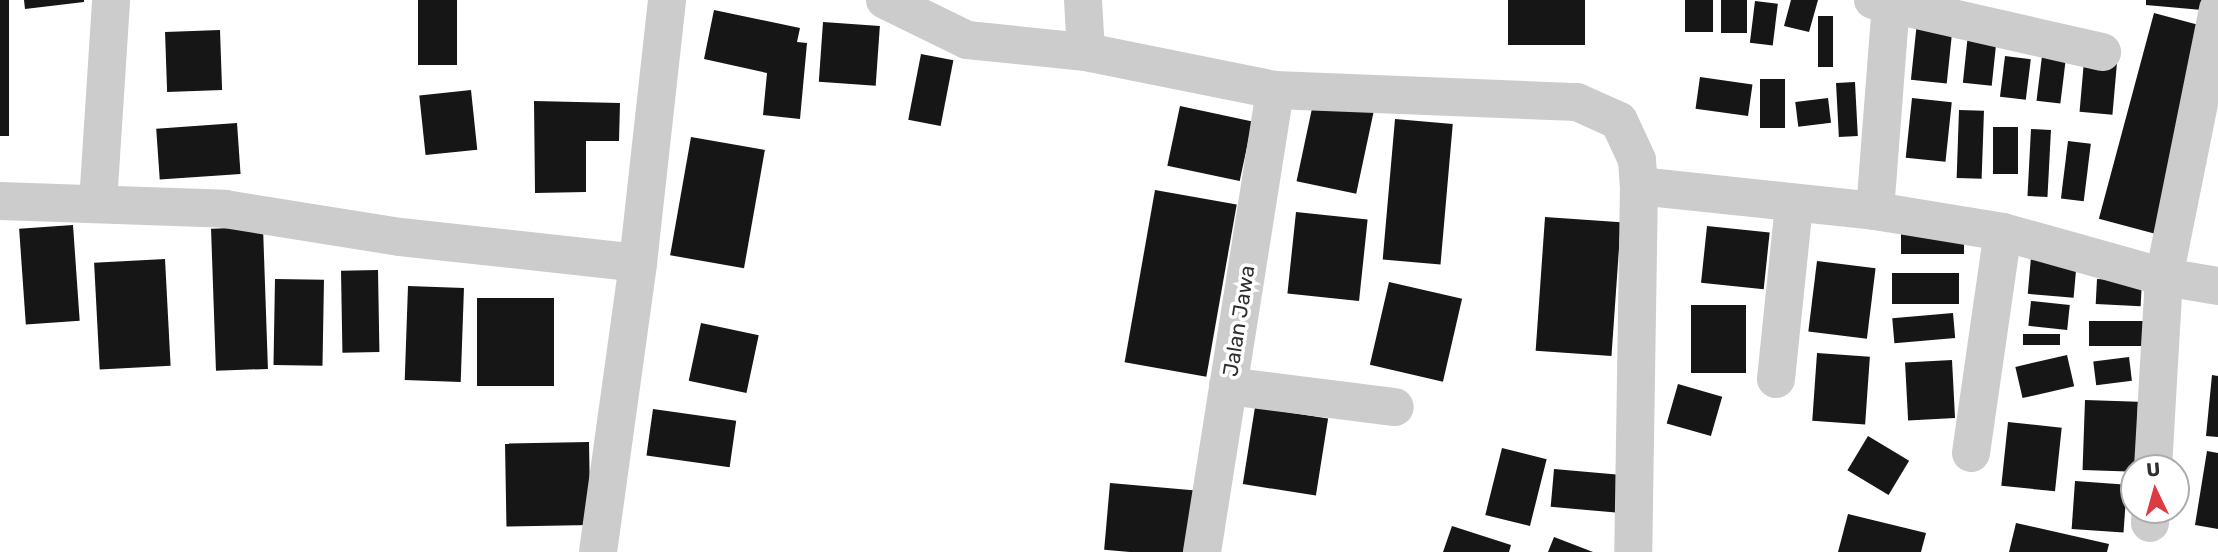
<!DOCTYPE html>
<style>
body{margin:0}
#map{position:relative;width:2218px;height:552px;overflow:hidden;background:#fff;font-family:Rubik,sans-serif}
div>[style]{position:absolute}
.building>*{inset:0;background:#161616;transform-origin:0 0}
.street>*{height:38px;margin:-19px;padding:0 19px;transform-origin:19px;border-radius:19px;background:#ccc}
span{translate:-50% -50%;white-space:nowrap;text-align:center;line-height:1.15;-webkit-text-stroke:7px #fff;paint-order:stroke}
.street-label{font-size:21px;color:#2f2f2f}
.north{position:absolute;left:2120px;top:454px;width:70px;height:70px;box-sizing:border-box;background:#fff;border:2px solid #acacac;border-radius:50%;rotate:355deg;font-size:19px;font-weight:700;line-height:28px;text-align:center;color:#2f2f2f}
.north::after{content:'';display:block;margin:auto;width:24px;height:32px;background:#dd3a42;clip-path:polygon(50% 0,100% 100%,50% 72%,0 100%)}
</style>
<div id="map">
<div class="building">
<i style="left:0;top:0;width:9px;height:136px"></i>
<i style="clip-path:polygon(24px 0,84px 0,84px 2px,25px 9px)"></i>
<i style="left:418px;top:0;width:39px;height:65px"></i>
<i style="left:1508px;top:0;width:77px;height:45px"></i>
<i style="left:1685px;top:0;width:28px;height:32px"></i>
<i style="left:1721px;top:0;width:26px;height:33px"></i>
<i style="clip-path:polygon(1791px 0,1818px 0,1809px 32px,1784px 26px)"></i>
<i style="clip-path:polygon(2146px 0,2202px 0,2202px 10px,2146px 5px)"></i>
<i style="left:1755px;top:1px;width:23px;height:42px;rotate:7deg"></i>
<i style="clip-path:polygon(714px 10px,800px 28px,797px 42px,807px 43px,800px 119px,763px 115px,767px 73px,704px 59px)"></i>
<i style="left:2154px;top:13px;width:60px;height:213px;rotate:15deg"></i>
<i style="left:1818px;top:16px;width:15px;height:51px"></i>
<i style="left:823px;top:22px;width:57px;height:60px;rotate:4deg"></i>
<i style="left:1917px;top:22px;width:36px;height:58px;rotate:6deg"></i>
<i style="left:220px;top:30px;width:60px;height:55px;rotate:88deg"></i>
<i style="left:1968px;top:34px;width:29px;height:49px;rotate:6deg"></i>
<i style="left:921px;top:54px;width:33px;height:67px;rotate:11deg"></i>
<i style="left:2005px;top:56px;width:26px;height:41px;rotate:7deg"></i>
<i style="left:2042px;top:56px;width:24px;height:45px;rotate:7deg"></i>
<i style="left:2084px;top:61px;width:33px;height:51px;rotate:5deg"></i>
<i style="left:1700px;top:77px;width:53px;height:32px;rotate:8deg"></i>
<i style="left:1760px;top:79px;width:25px;height:49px"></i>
<i style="left:1855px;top:82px;width:54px;height:19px;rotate:87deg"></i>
<i style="left:471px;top:90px;width:60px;height:52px;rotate:84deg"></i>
<i style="left:1828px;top:98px;width:25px;height:33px;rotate:83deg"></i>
<i style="left:1912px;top:98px;width:40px;height:60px;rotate:6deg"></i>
<i style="left:1314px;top:99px;width:61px;height:84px;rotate:12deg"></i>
<i style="clip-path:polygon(534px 101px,620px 103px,619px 141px,586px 141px,586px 192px,535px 193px)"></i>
<i style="left:1180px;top:106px;width:74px;height:61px;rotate:12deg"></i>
<i style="left:1959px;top:110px;width:25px;height:68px;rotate:2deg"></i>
<i style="left:1395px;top:119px;width:58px;height:141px;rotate:5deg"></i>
<i style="left:237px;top:123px;width:51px;height:81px;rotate:86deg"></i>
<i style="left:1993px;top:127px;width:25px;height:47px"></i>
<i style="left:2031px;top:129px;width:20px;height:67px;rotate:3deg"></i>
<i style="left:691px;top:137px;width:75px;height:120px;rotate:10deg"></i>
<i style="left:2068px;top:141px;width:23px;height:58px;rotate:7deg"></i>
<i style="left:1155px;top:190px;width:83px;height:175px;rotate:10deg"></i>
<i style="left:1296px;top:212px;width:72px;height:82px;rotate:6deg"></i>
<i style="left:1545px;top:217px;width:76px;height:134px;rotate:4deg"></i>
<i style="left:73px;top:225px;width:96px;height:54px;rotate:86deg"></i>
<i style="left:1707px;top:226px;width:63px;height:57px;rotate:6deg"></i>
<i style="left:263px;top:227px;width:142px;height:52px;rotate:88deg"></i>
<i style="left:1901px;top:230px;width:63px;height:24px"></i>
<i style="left:2031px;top:257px;width:46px;height:37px;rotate:5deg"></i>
<i style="left:165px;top:259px;width:107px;height:71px;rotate:87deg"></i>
<i style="left:1817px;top:261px;width:59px;height:71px;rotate:7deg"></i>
<i style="left:378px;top:270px;width:82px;height:37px;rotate:89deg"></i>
<i style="left:1892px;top:273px;width:67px;height:31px"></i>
<i style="left:275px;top:279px;width:49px;height:86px;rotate:1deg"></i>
<i style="left:2097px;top:279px;width:45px;height:25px;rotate:3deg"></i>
<i style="left:1389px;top:282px;width:75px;height:85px;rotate:13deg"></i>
<i style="left:408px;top:286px;width:56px;height:94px;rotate:2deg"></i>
<i style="left:477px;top:298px;width:77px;height:88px"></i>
<i style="left:2031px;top:301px;width:39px;height:25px;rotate:6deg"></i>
<i style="left:1691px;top:305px;width:55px;height:68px"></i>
<i style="left:1953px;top:313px;width:25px;height:61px;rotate:85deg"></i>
<i style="left:2089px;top:321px;width:64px;height:25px"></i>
<i style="left:701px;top:323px;width:59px;height:59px;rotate:12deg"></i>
<i style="left:2060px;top:334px;width:11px;height:37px;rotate:90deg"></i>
<i style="left:1817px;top:353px;width:53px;height:68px;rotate:4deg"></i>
<i style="left:2067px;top:355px;width:32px;height:53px;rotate:77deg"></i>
<i style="left:2129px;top:357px;width:24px;height:36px;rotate:83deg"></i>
<i style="left:1952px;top:360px;width:58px;height:47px;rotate:87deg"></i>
<i style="clip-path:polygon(2212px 375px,2218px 376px,2218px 437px,2206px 436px)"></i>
<i style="left:1678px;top:384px;width:46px;height:41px;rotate:16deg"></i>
<i style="left:2085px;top:400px;width:53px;height:70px;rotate:2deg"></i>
<i style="left:1255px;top:407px;width:74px;height:78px;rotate:9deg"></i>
<i style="left:653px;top:409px;width:84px;height:47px;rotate:8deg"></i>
<i style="left:2008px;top:422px;width:54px;height:64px;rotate:6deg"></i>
<i style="left:1868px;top:436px;width:48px;height:40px;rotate:31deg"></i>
<i style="left:589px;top:442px;width:83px;height:84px;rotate:89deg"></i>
<i style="left:1502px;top:448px;width:46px;height:69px;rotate:14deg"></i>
<i style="clip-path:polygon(2207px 451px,2218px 453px,2218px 529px,2195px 525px)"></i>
<i style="left:1554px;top:469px;width:74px;height:38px;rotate:5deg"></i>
<i style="left:2075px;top:481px;width:52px;height:48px;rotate:4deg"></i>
<i style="left:1110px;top:483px;width:86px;height:67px;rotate:5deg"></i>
<i style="clip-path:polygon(1848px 514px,1926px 533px,1921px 552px,1838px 552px)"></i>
<i style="clip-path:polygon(2016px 523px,2109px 544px,2107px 552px,2009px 552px)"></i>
<i style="clip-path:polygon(1452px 526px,1511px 545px,1509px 552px,1443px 552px)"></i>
<i style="clip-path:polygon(1554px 537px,1593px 552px,1548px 552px)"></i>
</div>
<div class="street">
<i style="left:885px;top:0;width:91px;rotate:26deg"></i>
<i style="left:967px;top:40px;width:120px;rotate:5.8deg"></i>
<i style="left:1086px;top:52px;width:193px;rotate:11.4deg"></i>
<i style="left:1275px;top:90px;width:302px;rotate:2.3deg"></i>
<i style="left:1577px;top:102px;width:46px;rotate:24.3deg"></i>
<i style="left:1619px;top:121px;width:43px;rotate:65.2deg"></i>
<i style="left:1637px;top:160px;width:26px;rotate:86deg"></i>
<i style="left:1639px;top:186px;width:366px;rotate:90.9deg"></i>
<i style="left:1083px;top:0;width:52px;rotate:86.7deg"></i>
<i style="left:1873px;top:0;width:235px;rotate:12.8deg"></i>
<i style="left:1639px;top:186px;width:237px;rotate:6deg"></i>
<i style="left:1875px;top:211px;width:130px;rotate:9.3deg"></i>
<i style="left:2003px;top:232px;width:167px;rotate:15.6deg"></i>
<i style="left:2164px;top:277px;width:55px;rotate:9.5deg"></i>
<i style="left:0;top:201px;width:225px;rotate:2deg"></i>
<i style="left:225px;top:209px;width:177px;rotate:9.1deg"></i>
<i style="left:400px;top:237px;width:239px;rotate:6.2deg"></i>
<i style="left:638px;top:263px;width:265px;rotate:-83.7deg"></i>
<i style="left:98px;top:203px;width:203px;rotate:-86.3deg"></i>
<i style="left:1875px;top:211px;width:208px;rotate:-85.6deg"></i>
<i style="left:1776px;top:379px;width:176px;rotate:-84.1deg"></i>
<i style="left:1228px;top:386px;width:168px;rotate:7.2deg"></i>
<i style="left:1971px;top:453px;width:223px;rotate:-81.8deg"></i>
<i style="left:2153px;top:468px;width:191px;rotate:-86.7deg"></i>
<i style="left:2164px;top:277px;width:273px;rotate:-78.6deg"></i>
<i style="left:2150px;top:523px;width:13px;rotate:-86deg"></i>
<i style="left:598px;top:552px;width:292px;rotate:-82.1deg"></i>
<i style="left:1202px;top:552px;width:468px;rotate:-81deg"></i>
</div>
<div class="street-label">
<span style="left:1239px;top:321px;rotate:-81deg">Jalan Jawa</span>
</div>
<div class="north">U</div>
</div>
